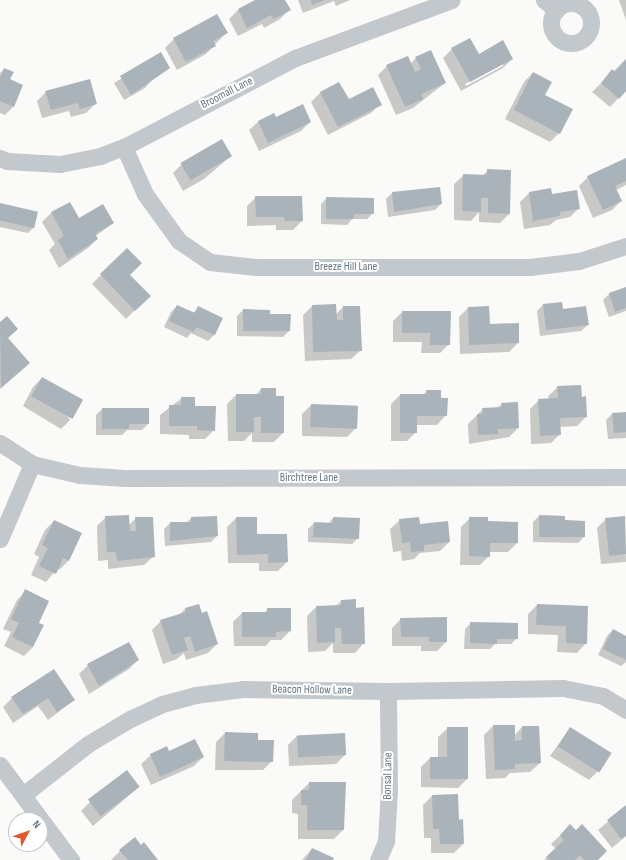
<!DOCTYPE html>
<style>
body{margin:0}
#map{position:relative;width:626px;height:860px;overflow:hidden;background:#fafaf8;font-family:"Sofia Sans Condensed",sans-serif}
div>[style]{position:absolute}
.shadow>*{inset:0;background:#0003}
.building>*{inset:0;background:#aab3b9;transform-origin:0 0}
.street>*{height:17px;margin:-8.5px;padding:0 8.5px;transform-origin:8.5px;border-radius:8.5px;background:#c3c8cc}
.street>.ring{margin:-8.5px;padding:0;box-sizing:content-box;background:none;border:17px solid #c3c8cc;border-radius:50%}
span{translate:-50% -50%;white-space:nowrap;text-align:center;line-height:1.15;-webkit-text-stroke:4px #fff;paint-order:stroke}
.street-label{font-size:12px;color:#657683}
.north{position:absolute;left:8px;top:812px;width:40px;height:40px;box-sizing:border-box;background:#fff;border:1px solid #c1c8cd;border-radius:50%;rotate:49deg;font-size:11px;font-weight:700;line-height:16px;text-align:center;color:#657683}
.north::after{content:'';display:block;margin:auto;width:14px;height:18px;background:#e4572e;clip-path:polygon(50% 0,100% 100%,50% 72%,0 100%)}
</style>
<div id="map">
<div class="shadow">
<i style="clip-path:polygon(258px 0,284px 0,289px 10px,280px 19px,264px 28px,262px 24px,238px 36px,229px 19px,238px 10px)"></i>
<i style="clip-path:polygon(298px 0,350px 0,336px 6px,334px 1px,303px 13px)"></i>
<i style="clip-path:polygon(619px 0,626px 0,626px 20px)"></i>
<i style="clip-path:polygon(226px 33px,206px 54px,177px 70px,165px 48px,174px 39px)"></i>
<i style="clip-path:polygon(evenodd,452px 49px,479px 55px,512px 59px,503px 68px,461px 91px,443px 58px,452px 49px,503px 64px,503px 66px,466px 86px,465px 84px,503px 64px)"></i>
<i style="clip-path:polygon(161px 54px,169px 68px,151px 81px,145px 88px,124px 100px,114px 83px)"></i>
<i style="clip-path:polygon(416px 58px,445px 83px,413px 108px,396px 115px,378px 75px,387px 66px,410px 64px)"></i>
<i style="clip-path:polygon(626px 59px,626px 90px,610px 107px,592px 92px)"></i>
<i style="clip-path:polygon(4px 69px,9px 80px,14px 106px,5px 115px,0 113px,0 73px)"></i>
<i style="clip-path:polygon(533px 73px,559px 133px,550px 142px,505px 119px,524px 82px)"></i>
<i style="clip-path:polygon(339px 83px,348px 101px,380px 104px,371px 113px,328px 135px,311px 102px,320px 93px)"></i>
<i style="clip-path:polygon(46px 92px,95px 104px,86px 113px,71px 117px,69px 111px,42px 118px,37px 101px)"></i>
<i style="clip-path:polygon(259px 121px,310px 122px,301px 131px,259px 151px,249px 130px)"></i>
<i style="clip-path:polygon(231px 156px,204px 179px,183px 191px,173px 173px,182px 164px)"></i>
<i style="clip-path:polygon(626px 160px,626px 185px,616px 190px,621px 201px,612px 210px,593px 218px,579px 186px,588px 177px)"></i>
<i style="clip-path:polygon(488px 170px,509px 214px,500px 223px,479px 222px,479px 212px,471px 221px,454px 220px,454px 184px,464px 175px,482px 176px)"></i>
<i style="clip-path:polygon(550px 189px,551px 195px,579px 208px,570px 217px,556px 220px,550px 225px,524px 229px,520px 202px,529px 193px)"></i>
<i style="clip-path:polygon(392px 193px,441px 204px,435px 210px,388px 217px,386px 199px)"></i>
<i style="clip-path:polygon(256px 197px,302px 221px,293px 230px,276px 230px,276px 225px,247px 226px,247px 206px)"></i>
<i style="clip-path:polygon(327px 198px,373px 213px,367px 219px,352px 219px,347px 225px,321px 224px,321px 204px)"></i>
<i style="clip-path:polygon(69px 203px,78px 219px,113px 223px,96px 236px,97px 239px,88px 248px,59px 268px,49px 250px,55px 244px,42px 222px,51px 213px)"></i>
<i style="clip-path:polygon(0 204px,34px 227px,28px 233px,0 227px)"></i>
<i style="clip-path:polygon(127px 249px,129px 275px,149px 296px,126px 319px,92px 284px)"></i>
<i style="clip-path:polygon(626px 288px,626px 311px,609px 317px,603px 300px,609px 294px)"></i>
<i style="clip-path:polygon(561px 303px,562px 310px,588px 325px,581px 331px,540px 336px,537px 311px,543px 305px)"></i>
<i style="clip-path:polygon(177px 306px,193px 313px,198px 308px,221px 318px,214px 335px,208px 341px,191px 333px,187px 338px,164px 327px,171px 312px)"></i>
<i style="clip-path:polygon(312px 306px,336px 314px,343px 307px,359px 307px,361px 350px,351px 359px,305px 361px,303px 315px)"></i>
<i style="clip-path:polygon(468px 308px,489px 325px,518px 343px,509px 352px,460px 354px,459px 317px)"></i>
<i style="clip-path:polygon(243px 310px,269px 315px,289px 315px,289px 331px,283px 337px,237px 336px,237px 316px)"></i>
<i style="clip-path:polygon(402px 312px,449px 344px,440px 353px,421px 353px,422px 342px,393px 342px,393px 321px)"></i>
<i style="clip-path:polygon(7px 317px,7px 339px,19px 372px,0 389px,0 323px)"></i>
<i style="clip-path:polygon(42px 378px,70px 420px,61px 429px,23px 406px,33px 387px)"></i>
<i style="clip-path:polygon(558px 387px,581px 398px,586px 417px,577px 426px,559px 427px,560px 434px,551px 443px,531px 444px,530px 409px,539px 400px,549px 399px,548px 396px)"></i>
<i style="clip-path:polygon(261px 389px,275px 397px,283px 433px,274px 442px,252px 442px,252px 433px,244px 441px,228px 441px,227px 404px,236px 395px,256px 395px)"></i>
<i style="clip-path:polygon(427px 391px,440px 399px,446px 415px,437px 425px,416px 425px,416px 432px,407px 441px,391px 441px,391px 404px,400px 395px,423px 395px)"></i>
<i style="clip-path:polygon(182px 398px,194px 407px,214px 430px,205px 439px,189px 439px,189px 435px,160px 434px,160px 415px)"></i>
<i style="clip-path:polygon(502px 404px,518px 428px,509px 437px,469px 444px,468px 424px,483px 409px,497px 408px)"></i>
<i style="clip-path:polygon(311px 405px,356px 428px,347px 437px,302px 436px,302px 414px)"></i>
<i style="clip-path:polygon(102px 409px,148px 409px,148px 424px,142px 430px,127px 430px,122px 435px,96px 435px,96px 415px)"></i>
<i style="clip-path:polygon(626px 413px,626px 438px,608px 439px,606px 420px,612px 414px)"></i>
<i style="clip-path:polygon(539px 516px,564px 521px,584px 537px,578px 543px,533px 542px,533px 522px)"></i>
<i style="clip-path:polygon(106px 517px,128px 526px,136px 518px,154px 556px,144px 565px,108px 569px,108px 560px,98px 561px,97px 526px)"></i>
<i style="clip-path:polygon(624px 517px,626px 562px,601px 564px,597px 528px,606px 519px)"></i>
<i style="clip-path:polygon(191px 518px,217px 536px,211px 542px,165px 546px,164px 529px,170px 523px,186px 523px)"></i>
<i style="clip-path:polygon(236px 518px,287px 562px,278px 571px,259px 571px,259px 563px,228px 563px,227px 527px)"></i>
<i style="clip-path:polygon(333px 518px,358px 538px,352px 544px,308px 542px,308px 529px,314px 523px,328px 524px)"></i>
<i style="clip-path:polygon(470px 518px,487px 522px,517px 543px,508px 552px,489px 552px,489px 556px,480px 565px,460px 565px,461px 527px)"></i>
<i style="clip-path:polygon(400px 520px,419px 525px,449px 542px,440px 551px,420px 553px,414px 559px,402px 561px,401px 551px,393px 552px,390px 529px)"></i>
<i style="clip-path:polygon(54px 521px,68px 561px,59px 570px,57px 569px,46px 582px,31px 575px,39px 557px,34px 554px,45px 530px)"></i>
<i style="clip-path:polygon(26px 591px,37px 623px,33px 647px,24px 656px,4px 646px,11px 632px,3px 629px,17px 600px)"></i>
<i style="clip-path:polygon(341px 601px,355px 609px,364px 643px,355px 653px,333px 653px,333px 643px,325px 651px,308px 652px,307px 616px,316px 607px,336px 606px)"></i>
<i style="clip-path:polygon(537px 605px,587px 607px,586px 643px,577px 653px,557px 652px,558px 635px,528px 634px,528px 614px)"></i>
<i style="clip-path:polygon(185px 609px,201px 614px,217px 644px,208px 653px,186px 660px,184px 653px,177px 659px,163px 664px,152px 630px,161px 621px,179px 615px)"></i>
<i style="clip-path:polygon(268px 609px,290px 631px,281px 640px,271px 640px,266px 646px,234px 646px,233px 622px,242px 613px,264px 613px)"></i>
<i style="clip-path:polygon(401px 619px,446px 642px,437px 651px,421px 651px,421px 646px,392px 646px,392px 628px)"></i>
<i style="clip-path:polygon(471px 623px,517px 638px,511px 644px,495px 644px,490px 649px,464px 649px,465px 629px)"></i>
<i style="clip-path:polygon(613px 630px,626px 637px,626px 662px,621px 666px,598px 655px,607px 636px)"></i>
<i style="clip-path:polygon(138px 660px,129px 669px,89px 694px,79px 674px,88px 665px)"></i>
<i style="clip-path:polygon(54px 670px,74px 700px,48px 720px,38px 706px,13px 723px,3px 707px,12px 698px)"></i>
<i style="clip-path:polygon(493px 726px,514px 736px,522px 727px,540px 763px,530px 772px,510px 773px,505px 778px,486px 779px,484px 735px)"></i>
<i style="clip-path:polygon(448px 728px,467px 779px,458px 788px,421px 787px,421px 767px,430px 758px,438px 758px,438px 737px)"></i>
<i style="clip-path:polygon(570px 728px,598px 771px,589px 780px,550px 756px)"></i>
<i style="clip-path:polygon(225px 733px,257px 734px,257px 740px,272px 761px,263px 770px,215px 770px,216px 742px)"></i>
<i style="clip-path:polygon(344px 734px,345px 755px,336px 764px,289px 766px,288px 745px,297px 736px)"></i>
<i style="clip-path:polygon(169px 752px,203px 757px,194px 766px,151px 785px,141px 764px,151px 755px)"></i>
<i style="clip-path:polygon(309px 783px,343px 830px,334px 839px,298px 839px,298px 814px,292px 813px,292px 800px)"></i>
<i style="clip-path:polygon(139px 787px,93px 826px,81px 811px,90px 802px)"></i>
<i style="clip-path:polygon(432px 796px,458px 821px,463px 844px,454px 853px,431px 853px,431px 838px,424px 838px,423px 805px)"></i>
<i style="clip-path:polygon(626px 807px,626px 836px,612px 848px,598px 830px)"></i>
<i style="clip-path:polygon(570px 826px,597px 860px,544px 860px,556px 849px,551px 844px)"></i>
<i style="clip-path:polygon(141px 846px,157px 860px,111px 860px,120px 851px)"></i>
<i style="clip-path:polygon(312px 849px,332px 860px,302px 860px)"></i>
</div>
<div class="building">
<i style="clip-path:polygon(255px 0,285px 0,291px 10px,274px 19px,271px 15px,247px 28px,238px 9px)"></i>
<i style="clip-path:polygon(311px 0,324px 0,312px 5px)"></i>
<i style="clip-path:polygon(217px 14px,228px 33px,213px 41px,216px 46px,186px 62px,173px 38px)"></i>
<i style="clip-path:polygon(470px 38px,479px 54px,503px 40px,513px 59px,470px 82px,451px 48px)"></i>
<i style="clip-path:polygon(431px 50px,446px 83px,421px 94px,423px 99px,405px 107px,386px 65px,408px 56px,415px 72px,421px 69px,415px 57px)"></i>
<i style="clip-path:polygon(161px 52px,170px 68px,131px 95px,120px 76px)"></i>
<i style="clip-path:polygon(626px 59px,626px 91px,619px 99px,601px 83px,612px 69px,615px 72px)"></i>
<i style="clip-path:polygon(4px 68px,14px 72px,10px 79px,23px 85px,14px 107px,0 101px,0 78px)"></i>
<i style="clip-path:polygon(533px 72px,552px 82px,545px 95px,573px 109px,560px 134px,514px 110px)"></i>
<i style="clip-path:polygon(90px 79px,97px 104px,80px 109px,78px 103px,51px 110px,45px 91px)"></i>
<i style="clip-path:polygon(339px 82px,349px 99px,373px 87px,382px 105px,338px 127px,320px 92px)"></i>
<i style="clip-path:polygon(303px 104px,311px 122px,268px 143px,258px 121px,274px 113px,276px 117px)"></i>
<i style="left:222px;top:139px;width:20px;height:48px;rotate:60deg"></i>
<i style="clip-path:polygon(626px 158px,626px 181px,615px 186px,622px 201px,603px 210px,587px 176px)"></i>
<i style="clip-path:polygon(487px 169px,511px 170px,510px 214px,488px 213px,488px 198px,481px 198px,481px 212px,462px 211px,463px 174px,487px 175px)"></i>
<i style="clip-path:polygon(440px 187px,442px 204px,394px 212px,392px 192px)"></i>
<i style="clip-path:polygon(551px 188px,552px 194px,577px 190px,580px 209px,560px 212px,560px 216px,533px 221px,529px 192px)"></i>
<i style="clip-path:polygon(255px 196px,302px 196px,303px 221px,285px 221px,284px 217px,256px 217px)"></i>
<i style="clip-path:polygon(326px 197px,374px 198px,374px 214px,354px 214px,354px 219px,326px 219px)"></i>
<i style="clip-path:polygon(70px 202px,79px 218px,103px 204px,114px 223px,95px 234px,98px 239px,68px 259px,58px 240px,64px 236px,51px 212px)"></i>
<i style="left:0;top:203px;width:39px;height:17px;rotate:13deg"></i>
<i style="clip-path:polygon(127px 248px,142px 263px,130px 275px,151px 296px,135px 311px,100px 274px)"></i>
<i style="clip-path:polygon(626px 287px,626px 308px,615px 312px,609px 293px)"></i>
<i style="clip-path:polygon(562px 302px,563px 309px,586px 306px,589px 325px,546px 330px,543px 304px)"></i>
<i style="clip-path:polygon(336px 304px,337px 320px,343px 320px,343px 306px,360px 306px,362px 351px,313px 352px,312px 305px)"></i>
<i style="clip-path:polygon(177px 305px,195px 313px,198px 306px,223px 318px,215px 335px,196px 327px,194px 332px,169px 321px)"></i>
<i style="clip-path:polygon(489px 306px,490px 324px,519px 323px,519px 343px,469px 345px,468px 307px)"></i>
<i style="clip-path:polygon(243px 309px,270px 310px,270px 314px,291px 314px,290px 331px,243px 331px)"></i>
<i style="clip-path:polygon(402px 311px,451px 311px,450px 345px,430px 345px,430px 333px,402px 333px)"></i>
<i style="clip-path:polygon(7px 316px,18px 329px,8px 338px,30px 363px,1px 388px,0 322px)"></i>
<i style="left:42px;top:377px;width:47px;height:22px;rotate:29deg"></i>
<i style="clip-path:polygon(581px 385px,582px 397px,586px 396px,587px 417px,560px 418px,561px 435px,540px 436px,538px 399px,558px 398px,557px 386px)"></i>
<i style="clip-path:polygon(261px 388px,276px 388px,276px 396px,284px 396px,284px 433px,261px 433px,261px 417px,254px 417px,254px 432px,236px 432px,236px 394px,261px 394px)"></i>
<i style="clip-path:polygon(426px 390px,441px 390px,441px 398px,448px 398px,447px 416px,417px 416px,417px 433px,400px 433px,400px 394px,427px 394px)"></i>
<i style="clip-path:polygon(181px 397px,195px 397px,195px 406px,216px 406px,215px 431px,197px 430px,197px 426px,169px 426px,169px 405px,181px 405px)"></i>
<i style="clip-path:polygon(518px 402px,519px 428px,498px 429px,498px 434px,478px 435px,477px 414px,483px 414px,482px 408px,502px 407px,501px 403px)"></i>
<i style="left:311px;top:404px;width:47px;height:23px;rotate:2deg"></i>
<i style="clip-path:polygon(102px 408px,149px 408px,149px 424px,129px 424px,129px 429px,102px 429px)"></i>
<i style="clip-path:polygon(626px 412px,626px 432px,614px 433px,612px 413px)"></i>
<i style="clip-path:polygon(129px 515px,130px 531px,136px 531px,135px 517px,153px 517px,155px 557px,117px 561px,116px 552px,107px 552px,105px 516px)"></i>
<i style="clip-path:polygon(539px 515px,565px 516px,565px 520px,585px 521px,585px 537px,539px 537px)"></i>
<i style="clip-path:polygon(217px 516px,218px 536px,170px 541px,170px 522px,191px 522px,191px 517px)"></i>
<i style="clip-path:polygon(625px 516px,626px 554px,609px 556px,605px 518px)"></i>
<i style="clip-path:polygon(236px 517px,257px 517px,257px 534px,287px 534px,288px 562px,268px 563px,268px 554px,237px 555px)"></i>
<i style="clip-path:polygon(333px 517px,360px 518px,359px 539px,313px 537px,314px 522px,333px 523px)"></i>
<i style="clip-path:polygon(419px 517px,420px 524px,448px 521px,450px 542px,424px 545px,424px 551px,411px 552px,410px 542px,402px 543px,399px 519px)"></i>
<i style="clip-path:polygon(469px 517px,488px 517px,488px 521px,518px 522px,518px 543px,490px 543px,490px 557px,469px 556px)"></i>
<i style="clip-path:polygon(54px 520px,82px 533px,69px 561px,63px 558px,56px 574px,39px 566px,48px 548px,42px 545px)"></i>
<i style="clip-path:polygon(25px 589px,49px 601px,39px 623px,44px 625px,33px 647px,12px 637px,19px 623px,11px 619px)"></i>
<i style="clip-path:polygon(356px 599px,356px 608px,364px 607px,365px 644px,342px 644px,341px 628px,335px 628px,335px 642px,317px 643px,316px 606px,341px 605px,341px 600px)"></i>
<i style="clip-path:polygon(199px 604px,202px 613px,207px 611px,218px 644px,195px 652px,190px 636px,184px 638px,188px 650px,172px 655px,160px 620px,186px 612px,185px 608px)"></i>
<i style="clip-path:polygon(537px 604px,588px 606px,587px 644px,566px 643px,566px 626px,536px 625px)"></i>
<i style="clip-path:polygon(267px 608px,291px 608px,291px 631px,276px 632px,276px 637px,242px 637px,242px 612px,267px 612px)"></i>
<i style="clip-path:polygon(447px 617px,447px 642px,429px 642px,429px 637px,401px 637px,400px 618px)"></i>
<i style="clip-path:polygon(470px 622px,518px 623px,518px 639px,497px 639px,497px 644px,470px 643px)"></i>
<i style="clip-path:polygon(613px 629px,626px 636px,626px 660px,603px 649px)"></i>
<i style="clip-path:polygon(129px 642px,139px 660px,99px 686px,87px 664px)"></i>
<i style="clip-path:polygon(54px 669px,75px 700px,57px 712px,48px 698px,23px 714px,11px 697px)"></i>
<i style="clip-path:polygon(493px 725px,515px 725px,515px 741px,522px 740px,522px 726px,539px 726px,541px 763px,515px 764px,515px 769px,495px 770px)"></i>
<i style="clip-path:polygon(447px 727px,468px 727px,468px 779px,430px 779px,430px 757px,447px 757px)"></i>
<i style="left:570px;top:727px;width:49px;height:23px;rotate:32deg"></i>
<i style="clip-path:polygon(225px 732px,258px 733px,258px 740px,274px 740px,273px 762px,224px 761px)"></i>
<i style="left:345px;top:733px;width:22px;height:48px;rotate:87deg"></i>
<i style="clip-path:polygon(195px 739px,204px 757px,160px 777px,150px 754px,167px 746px,169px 751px)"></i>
<i style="left:127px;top:770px;width:21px;height:49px;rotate:53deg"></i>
<i style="clip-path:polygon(309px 782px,346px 782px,344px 830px,307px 830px,307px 805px,301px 805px,301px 790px,309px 790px)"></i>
<i style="clip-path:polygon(458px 794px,459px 820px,463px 819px,464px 844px,440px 844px,439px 829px,433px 829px,432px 795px)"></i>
<i style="clip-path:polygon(626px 805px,626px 836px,621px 839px,607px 820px)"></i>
<i style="clip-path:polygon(570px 824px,576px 830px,582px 824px,607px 851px,598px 860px,584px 860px,580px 855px,575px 860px,550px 860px,546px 857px,564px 840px,560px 835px)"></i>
<i style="clip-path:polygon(135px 837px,141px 845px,144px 842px,158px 860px,128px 860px,119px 850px)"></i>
<i style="clip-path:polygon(312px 848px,334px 858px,333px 860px,306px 860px)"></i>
</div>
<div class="street">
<i style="left:544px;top:0;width:16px;rotate:40deg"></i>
<i class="ring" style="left:551px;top:3px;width:23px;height:23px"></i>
<i style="left:124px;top:147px;width:51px;rotate:65.9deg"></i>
<i style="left:145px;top:194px;width:58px;rotate:54.1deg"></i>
<i style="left:179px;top:241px;width:37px;rotate:34deg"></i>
<i style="left:210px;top:262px;width:46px;rotate:6.2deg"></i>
<i style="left:256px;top:267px;width:274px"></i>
<i style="left:530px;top:267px;width:49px;rotate:-7deg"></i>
<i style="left:579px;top:261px;width:49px;rotate:-17.7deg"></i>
<i style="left:0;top:158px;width:8px;rotate:23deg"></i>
<i style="left:7px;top:161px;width:53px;rotate:3.2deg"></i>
<i style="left:60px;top:164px;width:41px;rotate:-11.3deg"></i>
<i style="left:100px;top:156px;width:26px;rotate:-21deg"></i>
<i style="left:124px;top:147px;width:193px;rotate:-27.5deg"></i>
<i style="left:295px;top:58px;width:167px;rotate:-20.3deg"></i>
<i style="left:0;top:443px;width:38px;rotate:33deg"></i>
<i style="left:32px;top:464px;width:49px;rotate:12.9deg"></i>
<i style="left:80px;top:475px;width:45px;rotate:3.8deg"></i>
<i style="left:125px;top:478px;width:501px;rotate:-0.11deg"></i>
<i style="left:0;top:539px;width:82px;rotate:-66.9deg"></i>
<i style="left:0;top:765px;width:119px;rotate:53.2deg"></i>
<i style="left:23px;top:795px;width:83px;rotate:-38.1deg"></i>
<i style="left:88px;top:744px;width:49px;rotate:-30.8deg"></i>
<i style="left:130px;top:719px;width:35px;rotate:-25deg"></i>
<i style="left:162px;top:704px;width:34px;rotate:-15deg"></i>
<i style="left:195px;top:695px;width:48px;rotate:-7.1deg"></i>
<i style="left:243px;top:689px;width:145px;rotate:0.8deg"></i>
<i style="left:388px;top:691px;width:175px;rotate:-1deg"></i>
<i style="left:563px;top:688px;width:41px;rotate:11.3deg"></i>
<i style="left:603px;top:696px;width:27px;rotate:31deg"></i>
<i style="left:378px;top:860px;width:21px;rotate:-67deg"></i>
<i style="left:386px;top:841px;width:50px;rotate:-86.6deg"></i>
<i style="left:389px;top:791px;width:100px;rotate:-90.6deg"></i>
</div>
<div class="street-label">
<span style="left:227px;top:93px;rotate:-27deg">Broomall Lane</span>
<span style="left:346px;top:267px">Breeze Hill Lane</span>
<span style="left:309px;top:478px">Birchtree Lane</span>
<span style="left:312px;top:690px;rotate:1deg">Beacon Hollow Lane</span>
<span style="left:388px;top:776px;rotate:-89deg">Bonsal Lane</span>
</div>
<div class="north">N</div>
</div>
